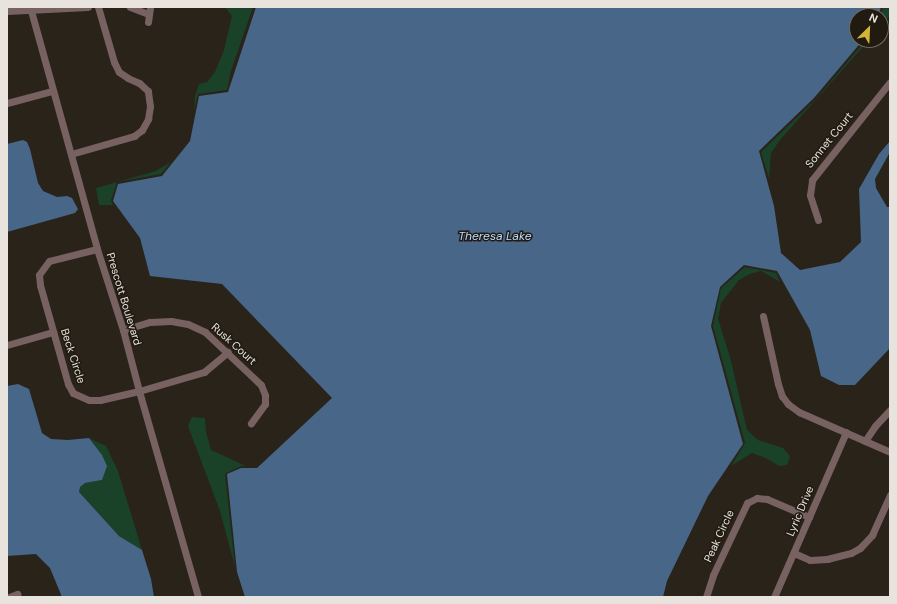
<!DOCTYPE html>
<style>
body{margin:0}
#map{position:relative;width:897px;height:604px;overflow:hidden;background:#29231a;font-family:"DM Sans",sans-serif}
div>[style]{position:absolute}
.green>*{inset:0;background:#1a4229}
.water>*{inset:0;background:#486688}
.minor>*{height:7px;margin:-3.5px;padding:0 3.5px;transform-origin:3.5px;border-radius:3.5px;background:#786161}
span{translate:-50% -50%;white-space:nowrap;text-align:center;line-height:1.15;-webkit-text-stroke:3px #201a11;paint-order:stroke}
.street-label{font-size:11px;color:#e8e3dd}
.water-label{font-size:12px;color:#bedbfe;font-style:italic}
.frame{position:absolute;inset:0;border:8px solid #e8e3dd;pointer-events:none}
.north{position:absolute;left:849px;top:8px;width:40px;height:40px;box-sizing:border-box;background:#201a11;border:1px solid #706a63;border-radius:50%;rotate:24deg;font-size:11px;font-weight:700;line-height:16px;text-align:center;color:#e8e3dd}
.north::after{content:'';display:block;margin:auto;width:14px;height:18px;background:#d1b736;clip-path:polygon(50% 0,100% 100%,50% 72%,0 100%)}
</style>
<div id="map">
<div class="green">
<i style="clip-path:polygon(225px 7px,253px 7px,231px 71px,227px 90px,198px 94px,194px 111px,195px 96px,199px 84px,207px 82px,215px 72px,224px 50px,232px 16px)"></i>
<i style="clip-path:polygon(883px 7px,890px 7px,890px 15px,881px 27px,880px 16px)"></i>
<i style="clip-path:polygon(866px 40px,869px 40px,780px 140px,771px 153px,769px 179px,761px 152px,815px 100px)"></i>
<i style="clip-path:polygon(171px 162px,161px 174px,117px 182px,111px 200px,113px 205px,99px 205px,96px 188px,156px 171px)"></i>
<i style="clip-path:polygon(745px 267px,776px 273px,780px 282px,761px 271px,750px 274px,739px 280px,721px 303px,718px 319px,730px 357px,747px 430px,758px 440px,783px 448px,790px 456px,787px 465px,779px 466px,766px 458px,752px 453px,731px 466px,745px 443px,713px 326px,721px 288px)"></i>
<i style="clip-path:polygon(192px 417px,205px 418px,206px 432px,211px 450px,246px 466px,241px 466px,225px 474px,235px 567px,220px 511px,188px 426px)"></i>
<i style="clip-path:polygon(89px 438px,106px 446px,118px 471px,142px 550px,119px 536px,79px 492px,80px 487px,85px 483px,102px 480px,102px 455px)"></i>
</div>
<div class="water">
<i style="clip-path:polygon(256px 7px,881px 7px,878px 16px,857px 16px,857px 40px,863px 40px,814px 98px,759px 151px,774px 206px,781px 253px,800px 270px,840px 262px,861px 242px,859px 189px,879px 154px,890px 141px,890px 152px,875px 179px,876px 188px,887px 207px,890px 207px,890px 348px,855px 385px,839px 385px,821px 376px,810px 330px,777px 271px,744px 265px,720px 287px,711px 326px,743px 444px,708px 496px,667px 581px,663px 597px,245px 597px,237px 572px,227px 474px,241px 468px,257px 468px,332px 398px,222px 284px,150px 276px,140px 238px,113px 201px,118px 184px,162px 176px,190px 141px,199px 96px,228px 92px)"></i>
<i style="clip-path:polygon(23px 140px,27px 142px,30px 149px,38px 183px,43px 191px,57px 197px,67px 196px,72px 198px,78px 209px,75px 213px,7px 232px,7px 144px)"></i>
<i style="clip-path:polygon(18px 384px,29px 389px,42px 433px,51px 439px,68px 440px,89px 438px,102px 455px,107px 466px,102px 480px,85px 483px,80px 487px,79px 492px,119px 536px,142px 550px,151px 579px,154px 597px,62px 597px,50px 568px,36px 554px,7px 556px,7px 386px)"></i>
</div>
<div class="minor">
<i style="left:30px;top:7px;width:251px;rotate:74.5deg"></i>
<i style="left:97px;top:249px;width:85px;rotate:72.2deg"></i>
<i style="left:123px;top:330px;width:63px;rotate:75.3deg"></i>
<i style="left:139px;top:391px;width:214px;rotate:74deg"></i>
<i style="left:130px;top:7px;width:19px;rotate:21deg"></i>
<i style="left:7px;top:11px;width:81px;rotate:-2.8deg"></i>
<i style="left:148px;top:22px;width:15px;rotate:-82deg"></i>
<i style="left:7px;top:103px;width:47px;rotate:-14.9deg"></i>
<i style="left:71px;top:154px;width:66px;rotate:-15.9deg"></i>
<i style="left:134px;top:136px;width:10px;rotate:-37deg"></i>
<i style="left:142px;top:130px;width:13px;rotate:-61deg"></i>
<i style="left:148px;top:119px;width:13px;rotate:-81deg"></i>
<i style="left:150px;top:106px;width:15px;rotate:-98deg"></i>
<i style="left:148px;top:91px;width:12px;rotate:-138deg"></i>
<i style="left:139px;top:83px;width:12px;rotate:-156deg"></i>
<i style="left:128px;top:78px;width:11px;rotate:-146deg"></i>
<i style="left:119px;top:72px;width:11px;rotate:-117deg"></i>
<i style="left:114px;top:62px;width:57px;rotate:-106.2deg"></i>
<i style="left:818px;top:220px;width:26px;rotate:-108deg"></i>
<i style="left:810px;top:195px;width:15px;rotate:-82deg"></i>
<i style="left:812px;top:180px;width:125px;rotate:-51.5deg"></i>
<i style="left:97px;top:249px;width:49px;rotate:166deg"></i>
<i style="left:49px;top:261px;width:17px;rotate:126deg"></i>
<i style="left:39px;top:275px;width:10px;rotate:84deg"></i>
<i style="left:40px;top:285px;width:103px;rotate:74.2deg"></i>
<i style="left:68px;top:384px;width:10px;rotate:61deg"></i>
<i style="left:73px;top:393px;width:17px;rotate:24deg"></i>
<i style="left:89px;top:400px;width:11px"></i>
<i style="left:100px;top:400px;width:40px;rotate:-13deg"></i>
<i style="left:139px;top:391px;width:68px;rotate:-16.3deg"></i>
<i style="left:204px;top:372px;width:31px;rotate:-40deg"></i>
<i style="left:763px;top:316px;width:70px;rotate:77.6deg"></i>
<i style="left:778px;top:384px;width:13px;rotate:72deg"></i>
<i style="left:782px;top:396px;width:10px;rotate:53deg"></i>
<i style="left:788px;top:404px;width:14px;rotate:36deg"></i>
<i style="left:799px;top:412px;width:99px;rotate:23.7deg"></i>
<i style="left:123px;top:330px;width:28px;rotate:-17deg"></i>
<i style="left:150px;top:322px;width:21px;rotate:-3deg"></i>
<i style="left:171px;top:321px;width:17px;rotate:10deg"></i>
<i style="left:188px;top:324px;width:19px;rotate:25deg"></i>
<i style="left:205px;top:332px;width:77px;rotate:43.4deg"></i>
<i style="left:261px;top:385px;width:11px;rotate:68deg"></i>
<i style="left:265px;top:395px;width:9px;rotate:90deg"></i>
<i style="left:265px;top:404px;width:24px;rotate:126deg"></i>
<i style="left:7px;top:345px;width:48px;rotate:-15.8deg"></i>
<i style="left:865px;top:441px;width:18px;rotate:-56deg"></i>
<i style="left:875px;top:426px;width:22px;rotate:-47deg"></i>
<i style="left:794px;top:553px;width:17px;rotate:24deg"></i>
<i style="left:810px;top:560px;width:17px;rotate:-3deg"></i>
<i style="left:827px;top:559px;width:25px;rotate:-14deg"></i>
<i style="left:851px;top:553px;width:10px;rotate:-29deg"></i>
<i style="left:860px;top:548px;width:18px;rotate:-47deg"></i>
<i style="left:872px;top:535px;width:44px;rotate:-65.8deg"></i>
<i style="left:9px;top:597px;width:9px;rotate:-21deg"></i>
<i style="left:706px;top:597px;width:23px;rotate:-72deg"></i>
<i style="left:713px;top:575px;width:80px;rotate:-64.7deg"></i>
<i style="left:747px;top:503px;width:11px;rotate:-27deg"></i>
<i style="left:757px;top:498px;width:10px;rotate:6deg"></i>
<i style="left:767px;top:499px;width:46px;rotate:23.2deg"></i>
<i style="left:774px;top:597px;width:180px;rotate:-66.4deg"></i>
</div>
<div class="street-label">
<span style="left:829px;top:140px;rotate:-51deg">Sonnet Court</span>
<span style="left:124px;top:299px;rotate:73deg">Prescott Boulevard</span>
<span style="left:234px;top:344px;rotate:42deg">Rusk Court</span>
<span style="left:73px;top:356px;rotate:72deg">Beck Circle</span>
<span style="left:800px;top:511px;rotate:-67deg">Lyric Drive</span>
<span style="left:719px;top:536px;rotate:-65deg">Peak Circle</span>
</div>
<div class="water-label">
<span style="left:495px;top:237px">Theresa Lake</span>
</div>
<div class="frame"></div>
<div class="north">N</div>
</div>
